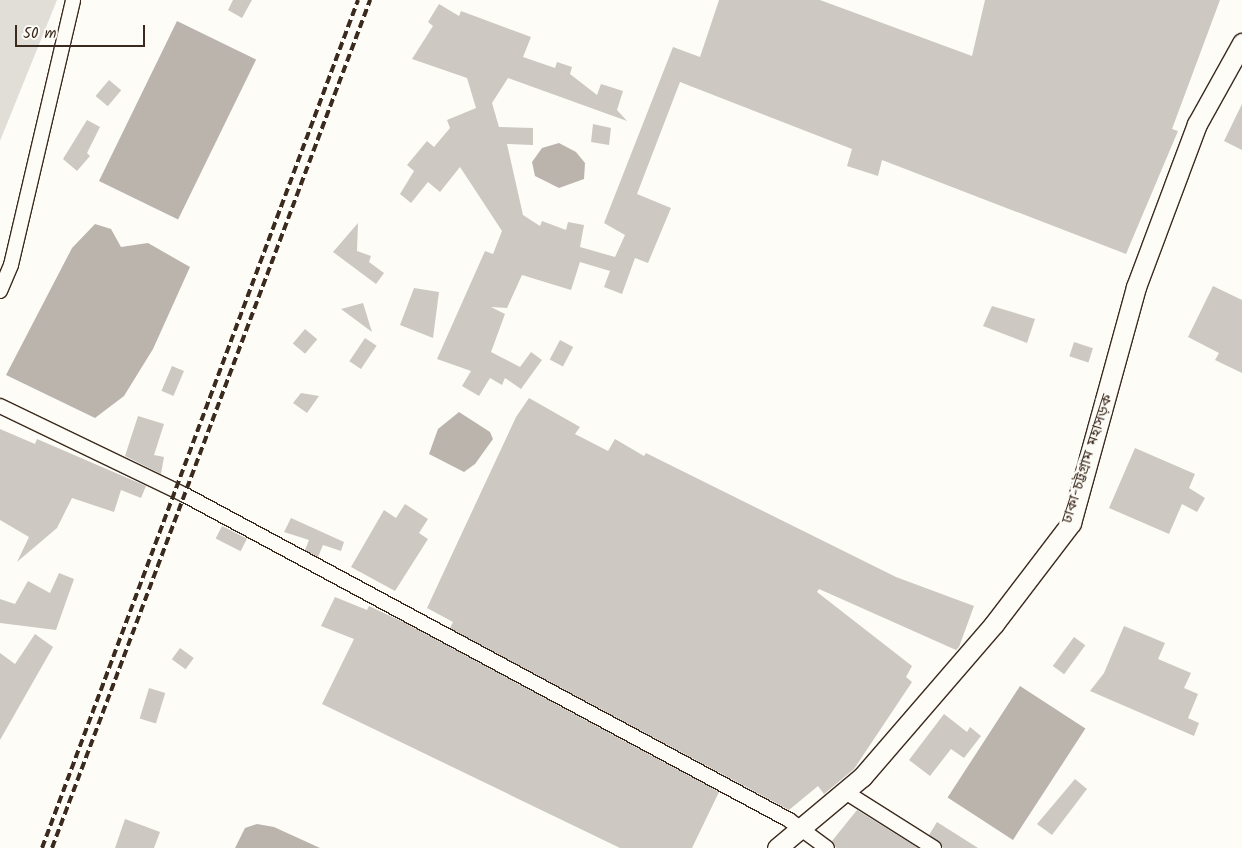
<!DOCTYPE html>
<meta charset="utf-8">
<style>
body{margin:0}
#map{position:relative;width:1242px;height:848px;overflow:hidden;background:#fdfcf7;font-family:Kalam,"Noto Sans Bengali",sans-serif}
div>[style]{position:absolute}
.green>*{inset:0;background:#e1ded7}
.water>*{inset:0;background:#bbb4ad;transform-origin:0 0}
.building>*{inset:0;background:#cdc8c2;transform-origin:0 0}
.roads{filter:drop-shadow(1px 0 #3b2a1e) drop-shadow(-1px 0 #3b2a1e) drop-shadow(0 1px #3b2a1e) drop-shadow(0 -1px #3b2a1e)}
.street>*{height:14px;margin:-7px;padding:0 7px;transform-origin:7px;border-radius:7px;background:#fdfcf7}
.secondary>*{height:19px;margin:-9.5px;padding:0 9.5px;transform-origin:9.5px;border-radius:9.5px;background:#fdfcf7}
.rail>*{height:4px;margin-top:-2px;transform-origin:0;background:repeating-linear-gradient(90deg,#3b2a1e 0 8px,transparent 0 12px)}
span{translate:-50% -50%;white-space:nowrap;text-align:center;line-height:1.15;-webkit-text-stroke:5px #fdfcf7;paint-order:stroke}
.street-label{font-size:15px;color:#3b2a1e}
.scale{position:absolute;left:15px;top:25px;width:130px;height:22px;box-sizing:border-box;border:2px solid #3b2a1e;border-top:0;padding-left:6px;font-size:15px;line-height:18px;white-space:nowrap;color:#3b2a1e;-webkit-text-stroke:4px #fdfcf7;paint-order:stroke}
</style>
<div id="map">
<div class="green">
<i style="clip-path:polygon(0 0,57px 0,0 141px)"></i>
</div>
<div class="water">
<i style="left:177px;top:21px;width:88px;height:178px;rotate:26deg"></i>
<i style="clip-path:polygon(559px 143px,576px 152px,585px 163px,584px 179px,559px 188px,535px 176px,532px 162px,542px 148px)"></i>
<i style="clip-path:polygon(95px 224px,111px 229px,121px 247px,148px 243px,190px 267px,153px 349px,124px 396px,95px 418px,6px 375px,72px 248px)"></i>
<i style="clip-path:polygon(459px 412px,490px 432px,493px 439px,475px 464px,464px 472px,429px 454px,438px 429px)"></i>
<i style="left:1020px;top:686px;width:78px;height:133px;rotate:33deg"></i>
<i style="clip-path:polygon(257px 824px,274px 827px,320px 848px,235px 848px,245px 828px)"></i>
</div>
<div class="building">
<i style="clip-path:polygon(233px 0,252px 0,242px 18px,228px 10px)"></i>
<i style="clip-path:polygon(719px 0,820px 0,972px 56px,985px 0,1220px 0,1172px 129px,1178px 131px,1126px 254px,882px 160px,878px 176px,847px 166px,852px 149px,680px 82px,637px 194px,671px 208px,648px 263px,635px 258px,622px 294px,604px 287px,610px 271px,580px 262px,571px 290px,522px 275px,507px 308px,491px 307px,505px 314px,491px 352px,520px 367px,531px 352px,542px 360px,521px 389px,505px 378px,502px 385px,490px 378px,479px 396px,462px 386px,471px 371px,437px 359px,485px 251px,493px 254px,502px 231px,460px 167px,440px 192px,428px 182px,411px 203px,400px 194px,414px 171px,407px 165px,427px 141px,434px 147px,450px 128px,447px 120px,476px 108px,467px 78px,412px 59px,433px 26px,428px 22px,439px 4px,459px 16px,461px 11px,531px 37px,523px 57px,555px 68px,557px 62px,572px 67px,570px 74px,597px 95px,601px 84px,623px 91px,617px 110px,627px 121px,508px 78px,492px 103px,499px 127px,533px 128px,533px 145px,507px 144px,523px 215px,540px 226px,542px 221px,566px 230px,568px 222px,584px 225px,580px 247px,615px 257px,625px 235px,604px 223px,673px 47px,700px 57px)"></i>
<i style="left:109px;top:80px;width:16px;height:21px;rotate:40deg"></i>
<i style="clip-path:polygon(1242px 104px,1242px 150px,1224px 141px)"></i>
<i style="clip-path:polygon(87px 120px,100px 127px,87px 153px,90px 156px,77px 171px,63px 159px)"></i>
<i style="clip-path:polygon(593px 124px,611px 128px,609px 145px,591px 142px)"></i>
<i style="clip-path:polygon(358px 223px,357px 251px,371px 256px,369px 262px,384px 273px,376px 284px,333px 252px)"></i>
<i style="clip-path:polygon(1213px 286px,1242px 300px,1242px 373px,1215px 360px,1219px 353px,1188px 337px)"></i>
<i style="clip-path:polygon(414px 288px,439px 292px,433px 338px,400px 325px)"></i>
<i style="clip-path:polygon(363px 303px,372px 332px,341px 309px)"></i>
<i style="clip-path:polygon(992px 306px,1035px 319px,1027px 343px,983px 326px)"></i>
<i style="left:305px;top:329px;width:16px;height:19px;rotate:40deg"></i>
<i style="left:365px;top:338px;width:14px;height:28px;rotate:34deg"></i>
<i style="left:560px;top:340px;width:15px;height:22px;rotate:28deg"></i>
<i style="left:1074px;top:342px;width:20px;height:15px;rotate:18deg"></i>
<i style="left:172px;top:366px;width:13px;height:27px;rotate:23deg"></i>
<i style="clip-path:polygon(301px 393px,319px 396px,307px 413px,293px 403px)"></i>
<i style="clip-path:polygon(529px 398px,580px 427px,575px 434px,608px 451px,615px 439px,644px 456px,646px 453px,896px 577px,974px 606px,959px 647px,956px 650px,819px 589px,817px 592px,912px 666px,906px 677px,912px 682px,854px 769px,824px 794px,818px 786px,789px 810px,450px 628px,453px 622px,427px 608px,516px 417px)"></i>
<i style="clip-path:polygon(138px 416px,164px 424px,154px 455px,164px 457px,161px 474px,125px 456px)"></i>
<i style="clip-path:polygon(0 429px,35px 444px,37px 439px,146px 486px,141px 498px,121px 490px,114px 512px,72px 498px,57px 528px,17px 562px,29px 537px,0 520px)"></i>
<i style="clip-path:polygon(1135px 448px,1195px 474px,1189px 488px,1205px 498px,1197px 512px,1182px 504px,1169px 534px,1109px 508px)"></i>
<i style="clip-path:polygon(405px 504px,428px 519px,419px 533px,428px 539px,395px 591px,351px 567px,384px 510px,396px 518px)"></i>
<i style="clip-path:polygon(291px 518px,344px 542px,341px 551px,323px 545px,318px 557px,305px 550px,309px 540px,284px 532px)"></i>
<i style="left:222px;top:526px;width:28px;height:14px;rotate:27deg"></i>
<i style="clip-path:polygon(59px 573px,74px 579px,56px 630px,0 623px,0 599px,15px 604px,28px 581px,50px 593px)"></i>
<i style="clip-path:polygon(335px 597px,367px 610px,369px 606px,403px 622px,719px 792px,692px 848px,620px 848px,322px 704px,354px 639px,321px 626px)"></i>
<i style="clip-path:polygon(1124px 626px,1165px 643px,1158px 659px,1191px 673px,1184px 688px,1198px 694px,1188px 718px,1199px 723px,1194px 736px,1090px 691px,1104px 673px)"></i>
<i style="clip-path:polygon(35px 634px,53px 647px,0 740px,0 653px,15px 664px)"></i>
<i style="left:1074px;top:637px;width:14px;height:36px;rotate:36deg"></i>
<i style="left:180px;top:648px;width:17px;height:14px;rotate:36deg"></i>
<i style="left:149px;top:688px;width:17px;height:32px;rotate:17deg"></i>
<i style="clip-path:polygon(944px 714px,967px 732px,970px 727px,981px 736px,964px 758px,951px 749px,930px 776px,909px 760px)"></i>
<i style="clip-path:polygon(1075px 779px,1087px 789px,1052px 835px,1037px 824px)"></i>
<i style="clip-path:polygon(857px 810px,918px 848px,836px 848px,832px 841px)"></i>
<i style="clip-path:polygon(125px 819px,160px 832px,154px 848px,115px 848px)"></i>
<i style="clip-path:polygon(937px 822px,978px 848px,943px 848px,929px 835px)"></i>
</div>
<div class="roads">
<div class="street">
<i style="left:0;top:291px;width:28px;rotate:-67deg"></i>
<i style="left:11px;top:265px;width:272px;rotate:-76.8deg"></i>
<i style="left:0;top:406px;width:205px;rotate:25.7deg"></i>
<i style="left:185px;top:495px;width:686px;rotate:28.28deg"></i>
<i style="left:789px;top:820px;width:47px;rotate:36.4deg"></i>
<i style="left:847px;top:793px;width:103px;rotate:32.3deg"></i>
</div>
<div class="secondary">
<i style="left:777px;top:848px;width:111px;rotate:-39.9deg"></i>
<i style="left:862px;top:777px;width:202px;rotate:-49.2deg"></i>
<i style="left:994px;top:624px;width:127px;rotate:-52.7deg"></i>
<i style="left:1071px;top:523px;width:245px;rotate:-74.6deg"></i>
<i style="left:1136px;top:287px;width:174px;rotate:-69.5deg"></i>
<i style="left:1197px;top:124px;width:93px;rotate:-60.9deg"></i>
</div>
</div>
<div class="rail">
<i style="left:42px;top:848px;width:905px;rotate:-69.56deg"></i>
<i style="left:52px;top:848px;width:906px;rotate:-69.44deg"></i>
</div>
<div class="street-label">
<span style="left:1088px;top:459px;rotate:-72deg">ঢাকা-চট্টগ্রাম মহাসড়ক</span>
</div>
<div class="scale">50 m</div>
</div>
